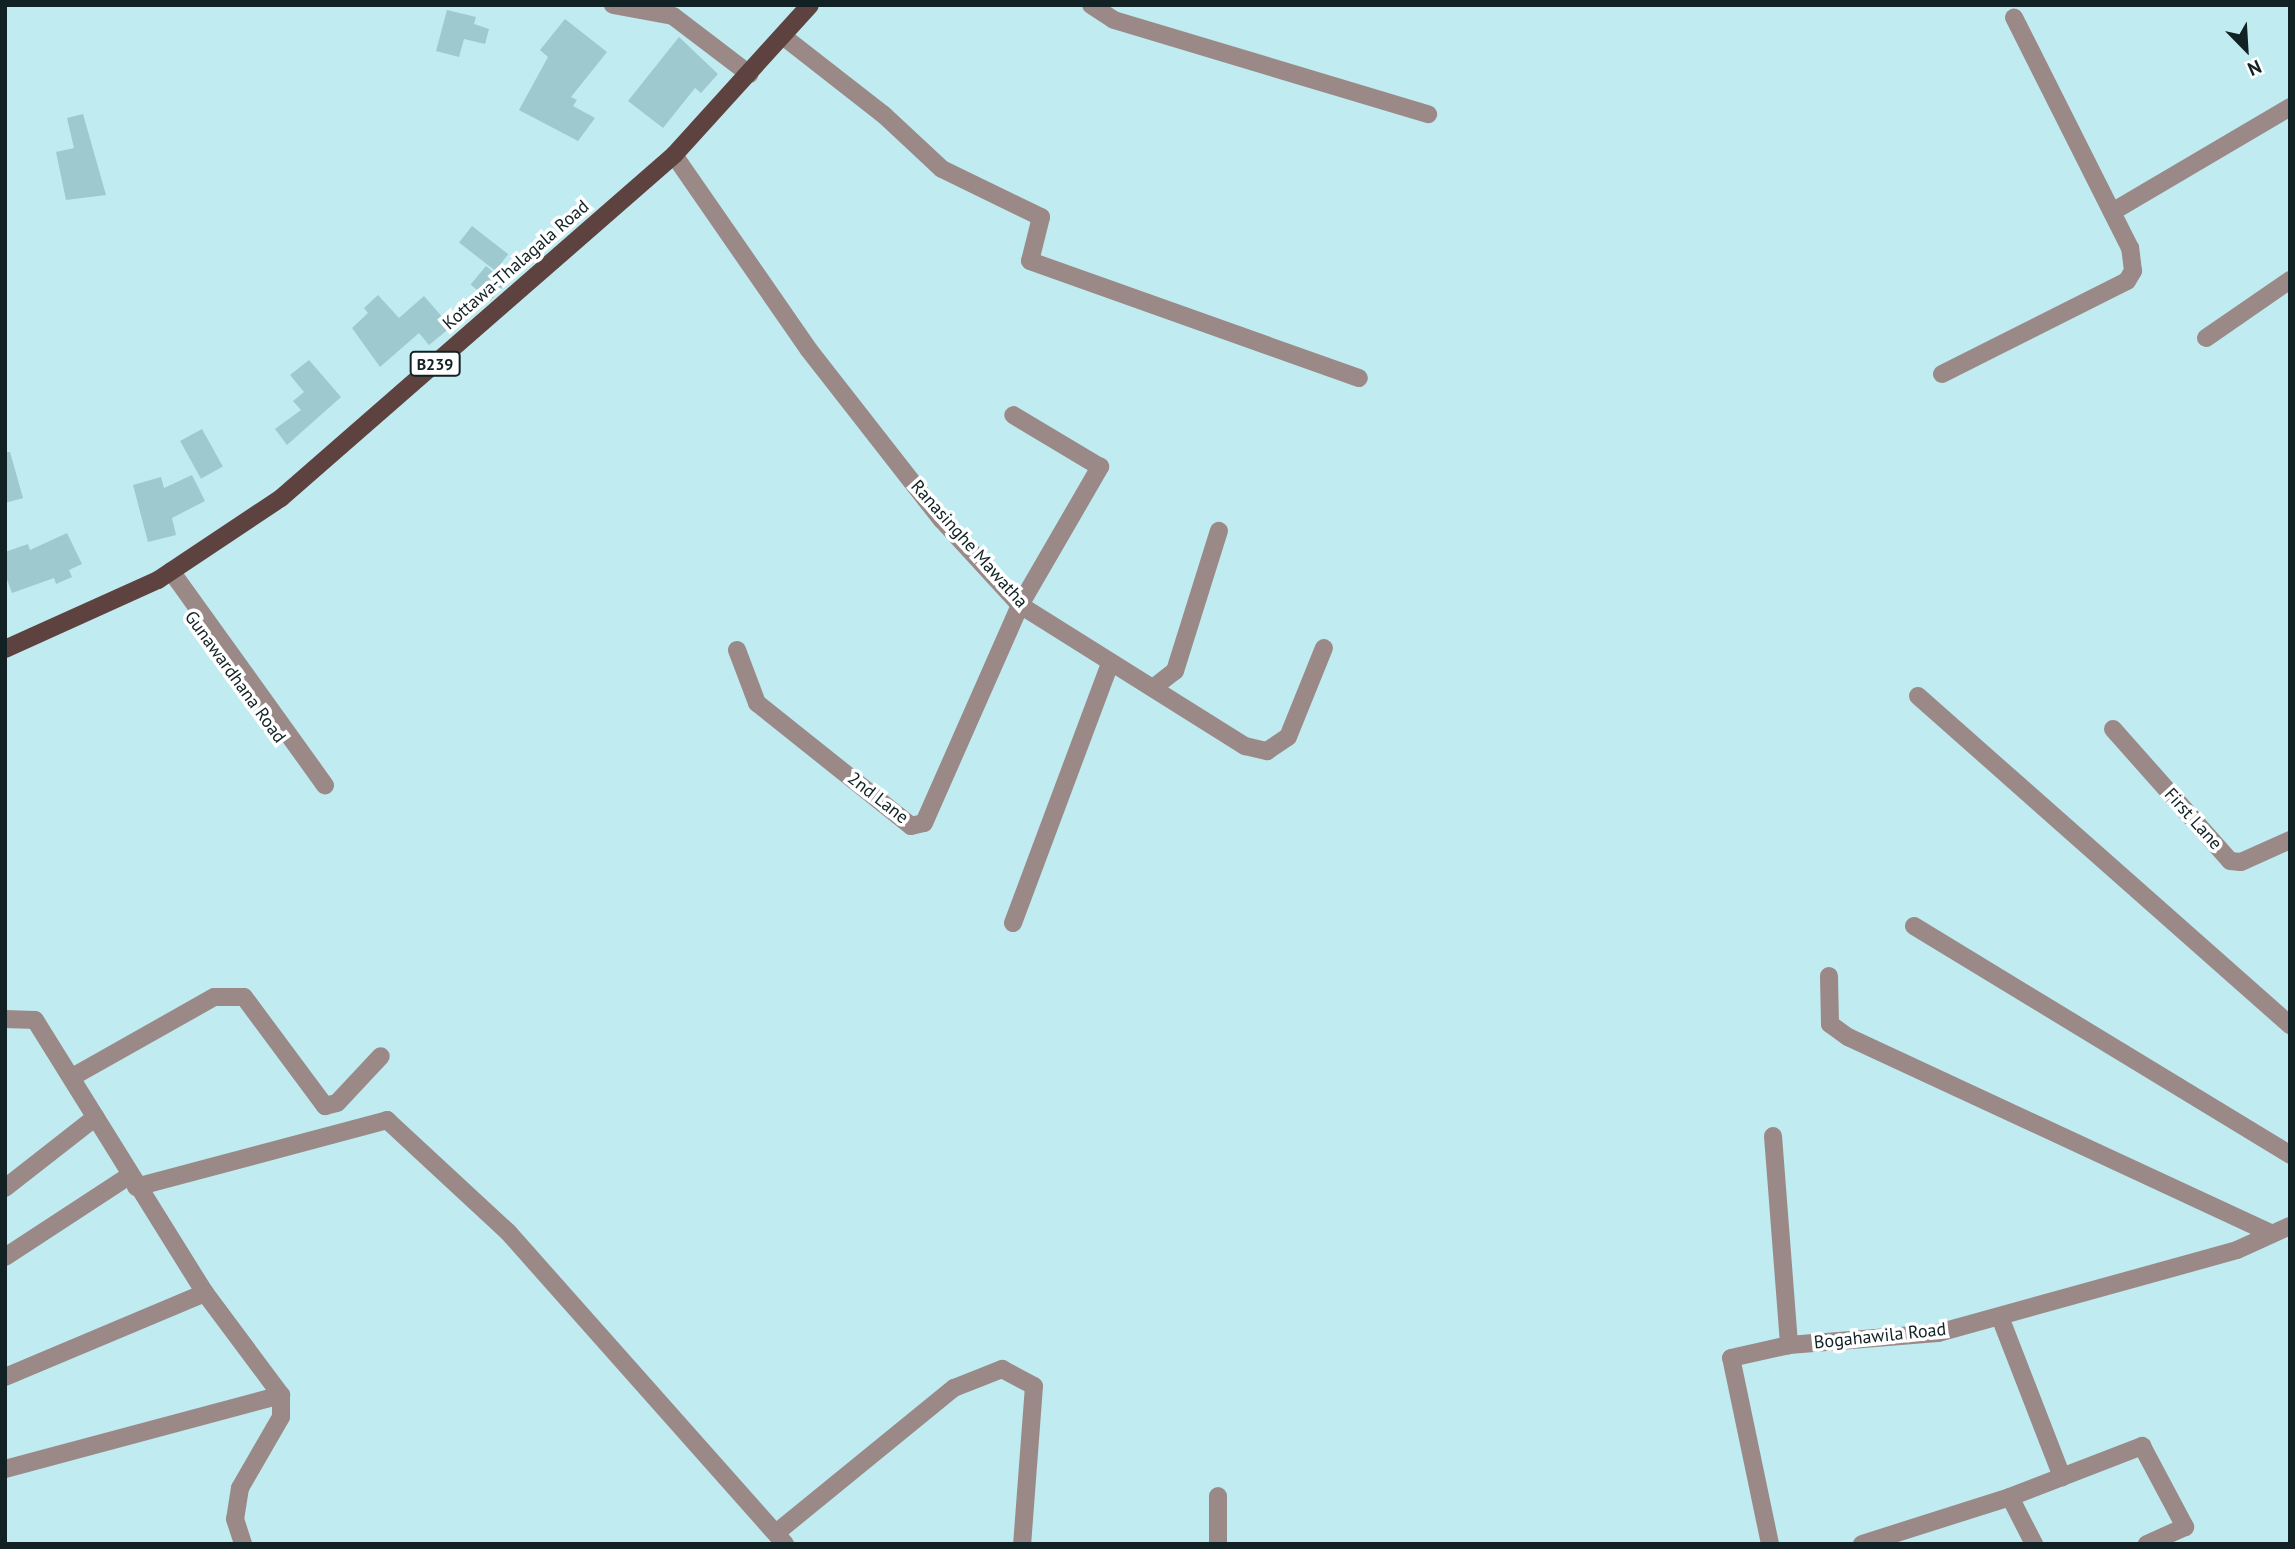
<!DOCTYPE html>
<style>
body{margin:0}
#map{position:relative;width:2295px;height:1549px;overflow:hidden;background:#bfebf1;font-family:"PT Sans",sans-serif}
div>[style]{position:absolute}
.building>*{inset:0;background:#9ec9cf;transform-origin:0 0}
.minor>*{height:18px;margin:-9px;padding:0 9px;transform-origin:9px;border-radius:9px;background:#9a8987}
.major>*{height:18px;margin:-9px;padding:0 9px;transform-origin:9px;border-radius:9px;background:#5e423f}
span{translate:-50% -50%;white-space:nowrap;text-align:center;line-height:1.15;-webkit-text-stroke:7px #fff;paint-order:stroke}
.shield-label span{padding:2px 5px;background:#fff;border:2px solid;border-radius:5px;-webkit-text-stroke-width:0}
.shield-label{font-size:16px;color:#112124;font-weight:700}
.street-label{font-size:18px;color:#112124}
.frame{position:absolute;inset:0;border:7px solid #112124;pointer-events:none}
.north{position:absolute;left:2211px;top:14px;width:70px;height:70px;-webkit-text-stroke:5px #fff;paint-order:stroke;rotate:156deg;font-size:19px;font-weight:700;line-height:28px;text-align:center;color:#112124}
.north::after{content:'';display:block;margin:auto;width:24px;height:32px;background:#112124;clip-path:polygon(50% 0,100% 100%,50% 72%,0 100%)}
</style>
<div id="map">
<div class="building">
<i style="clip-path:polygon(447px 10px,476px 17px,474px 24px,489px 29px,485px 44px,464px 39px,459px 57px,436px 51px)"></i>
<i style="clip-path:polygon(565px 19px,607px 52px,571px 97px,577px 100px,573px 106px,595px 118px,578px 141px,519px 110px,548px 57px,540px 50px)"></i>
<i style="clip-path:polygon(679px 37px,718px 74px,701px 93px,695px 88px,663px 128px,628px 101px)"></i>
<i style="clip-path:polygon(83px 114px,106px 195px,66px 200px,56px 152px,74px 148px,67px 118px)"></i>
<i style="left:472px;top:226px;width:46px;height:21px;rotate:38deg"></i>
<i style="left:486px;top:266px;width:26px;height:24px;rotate:40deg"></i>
<i style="clip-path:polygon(378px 295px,399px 318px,424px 296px,451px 327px,429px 345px,419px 333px,380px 367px,352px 328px,368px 313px,364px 308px)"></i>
<i style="clip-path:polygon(309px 360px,341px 397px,287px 445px,275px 429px,301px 410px,293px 401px,304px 392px,290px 375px)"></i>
<i style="left:202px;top:429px;width:43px;height:25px;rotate:61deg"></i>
<i style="clip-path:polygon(5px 452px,10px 452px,23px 498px,5px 503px)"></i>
<i style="clip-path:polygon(192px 475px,205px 501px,172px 518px,176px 535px,148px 542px,133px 485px,161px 477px,164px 488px)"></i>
<i style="clip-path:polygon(67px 533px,82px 564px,69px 570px,72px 577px,56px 584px,54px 578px,12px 593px,5px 574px,5px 552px,28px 544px,30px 550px)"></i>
</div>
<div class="minor">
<i style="left:613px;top:5px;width:61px;rotate:10.4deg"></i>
<i style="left:673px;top:16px;width:96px;rotate:37.3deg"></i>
<i style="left:1091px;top:5px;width:27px;rotate:33deg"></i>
<i style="left:1114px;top:20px;width:328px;rotate:16.7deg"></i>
<i style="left:784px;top:37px;width:127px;rotate:38deg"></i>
<i style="left:884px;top:115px;width:79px;rotate:43deg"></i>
<i style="left:942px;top:169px;width:110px;rotate:25.9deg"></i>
<i style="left:1041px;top:217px;width:45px;rotate:104deg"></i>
<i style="left:1030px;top:261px;width:349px;rotate:19.6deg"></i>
<i style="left:674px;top:155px;width:237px;rotate:55.3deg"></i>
<i style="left:809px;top:350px;width:216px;rotate:52deg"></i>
<i style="left:942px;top:520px;width:115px;rotate:47.5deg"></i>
<i style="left:1020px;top:605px;width:266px;rotate:32.1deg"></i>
<i style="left:1245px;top:746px;width:23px;rotate:13deg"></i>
<i style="left:1267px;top:751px;width:25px;rotate:-34deg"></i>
<i style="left:1288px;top:737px;width:96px;rotate:-68deg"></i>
<i style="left:2112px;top:212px;width:207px;rotate:-30.5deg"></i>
<i style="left:2206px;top:338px;width:102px;rotate:-34.6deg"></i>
<i style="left:1942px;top:374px;width:207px;rotate:-26.7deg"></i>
<i style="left:2127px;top:281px;width:12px;rotate:-59deg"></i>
<i style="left:2133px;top:271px;width:23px;rotate:-97deg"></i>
<i style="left:2130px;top:248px;width:258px;rotate:-116.7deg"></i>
<i style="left:171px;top:571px;width:264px;rotate:54.3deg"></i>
<i style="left:737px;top:650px;width:57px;rotate:69.3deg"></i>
<i style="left:757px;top:703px;width:197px;rotate:38.6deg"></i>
<i style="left:911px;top:826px;width:13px;rotate:-13deg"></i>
<i style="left:924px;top:823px;width:238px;rotate:-66.2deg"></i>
<i style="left:1020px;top:605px;width:160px;rotate:-59.9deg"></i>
<i style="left:1100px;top:467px;width:101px;rotate:-149.1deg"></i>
<i style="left:1153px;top:688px;width:28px;rotate:-38deg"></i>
<i style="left:1175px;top:671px;width:147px;rotate:-72.6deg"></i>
<i style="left:1918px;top:696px;width:497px;rotate:41.5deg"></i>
<i style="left:2113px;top:729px;width:176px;rotate:48.4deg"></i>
<i style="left:2230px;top:861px;width:11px;rotate:5deg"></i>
<i style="left:2241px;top:862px;width:54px;rotate:-24.2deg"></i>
<i style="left:1013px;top:923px;width:278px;rotate:-69.5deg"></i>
<i style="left:1914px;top:926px;width:440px;rotate:31.3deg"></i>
<i style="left:1829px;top:976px;width:48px;rotate:88.8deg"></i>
<i style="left:1830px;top:1024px;width:22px;rotate:36deg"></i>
<i style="left:1848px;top:1037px;width:465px;rotate:24.9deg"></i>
<i style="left:5px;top:1019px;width:30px;rotate:2deg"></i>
<i style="left:35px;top:1020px;width:322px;rotate:58.1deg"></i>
<i style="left:205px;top:1293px;width:127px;rotate:53.3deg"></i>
<i style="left:281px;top:1395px;width:22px;rotate:90deg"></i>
<i style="left:281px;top:1417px;width:82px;rotate:120deg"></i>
<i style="left:240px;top:1488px;width:31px;rotate:99deg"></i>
<i style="left:235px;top:1519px;width:26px;rotate:72deg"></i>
<i style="left:74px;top:1076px;width:161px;rotate:-29.4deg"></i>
<i style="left:214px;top:997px;width:30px"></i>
<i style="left:244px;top:997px;width:136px;rotate:53.4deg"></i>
<i style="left:325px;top:1106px;width:12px;rotate:-14deg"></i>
<i style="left:337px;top:1103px;width:64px;rotate:-46.9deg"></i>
<i style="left:1773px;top:1136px;width:210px;rotate:85.6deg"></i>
<i style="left:1789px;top:1345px;width:149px;rotate:-4.6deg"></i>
<i style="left:1938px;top:1333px;width:310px;rotate:-15.5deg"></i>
<i style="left:2237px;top:1250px;width:58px;rotate:-24.4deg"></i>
<i style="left:136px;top:1187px;width:260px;rotate:-14.9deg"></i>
<i style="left:387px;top:1120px;width:165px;rotate:42.8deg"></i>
<i style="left:508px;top:1232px;width:417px;rotate:48.4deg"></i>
<i style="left:5px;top:1188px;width:115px;rotate:-38deg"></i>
<i style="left:5px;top:1257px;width:148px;rotate:-33.2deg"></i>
<i style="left:2000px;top:1317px;width:172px;rotate:68.8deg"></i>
<i style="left:5px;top:1377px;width:217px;rotate:-22.8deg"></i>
<i style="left:5px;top:1469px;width:286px;rotate:-15deg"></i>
<i style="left:2010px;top:1497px;width:142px;rotate:-21.1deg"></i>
<i style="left:2142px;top:1446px;width:92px;rotate:62deg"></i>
<i style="left:2185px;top:1527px;width:42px;rotate:155.9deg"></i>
<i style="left:776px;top:1533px;width:230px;rotate:-39.2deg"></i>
<i style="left:954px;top:1388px;width:52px;rotate:-21.6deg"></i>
<i style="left:1002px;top:1369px;width:36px;rotate:28deg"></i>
<i style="left:1034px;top:1386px;width:158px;rotate:94.3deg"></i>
<i style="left:1218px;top:1544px;width:48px;rotate:-90deg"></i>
<i style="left:1770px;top:1544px;width:190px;rotate:-101.8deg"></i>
<i style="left:1731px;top:1358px;width:59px;rotate:-12.6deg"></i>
<i style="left:1862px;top:1544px;width:155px;rotate:-17.6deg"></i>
<i style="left:2010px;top:1497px;width:53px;rotate:62.9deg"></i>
</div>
<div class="major">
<i style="left:5px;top:649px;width:168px;rotate:-24.3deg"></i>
<i style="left:158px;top:580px;width:148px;rotate:-33.7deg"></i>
<i style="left:281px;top:498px;width:522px;rotate:-41.11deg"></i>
<i style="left:674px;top:155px;width:202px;rotate:-47.8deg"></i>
</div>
<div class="shield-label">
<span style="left:435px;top:364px">B239</span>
</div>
<div class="street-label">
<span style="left:516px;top:265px;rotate:-41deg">Kottawa-Thalagala Road</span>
<span style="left:969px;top:544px;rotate:48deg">Ranasinghe Mawatha</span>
<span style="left:235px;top:677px;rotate:54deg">Gunawardhana Road</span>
<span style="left:878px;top:798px;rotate:38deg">2nd Lane</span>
<span style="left:2193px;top:819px;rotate:48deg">First Lane</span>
<span style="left:1880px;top:1336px;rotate:-6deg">Bogahawila Road</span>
</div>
<div class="frame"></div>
<div class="north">N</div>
</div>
